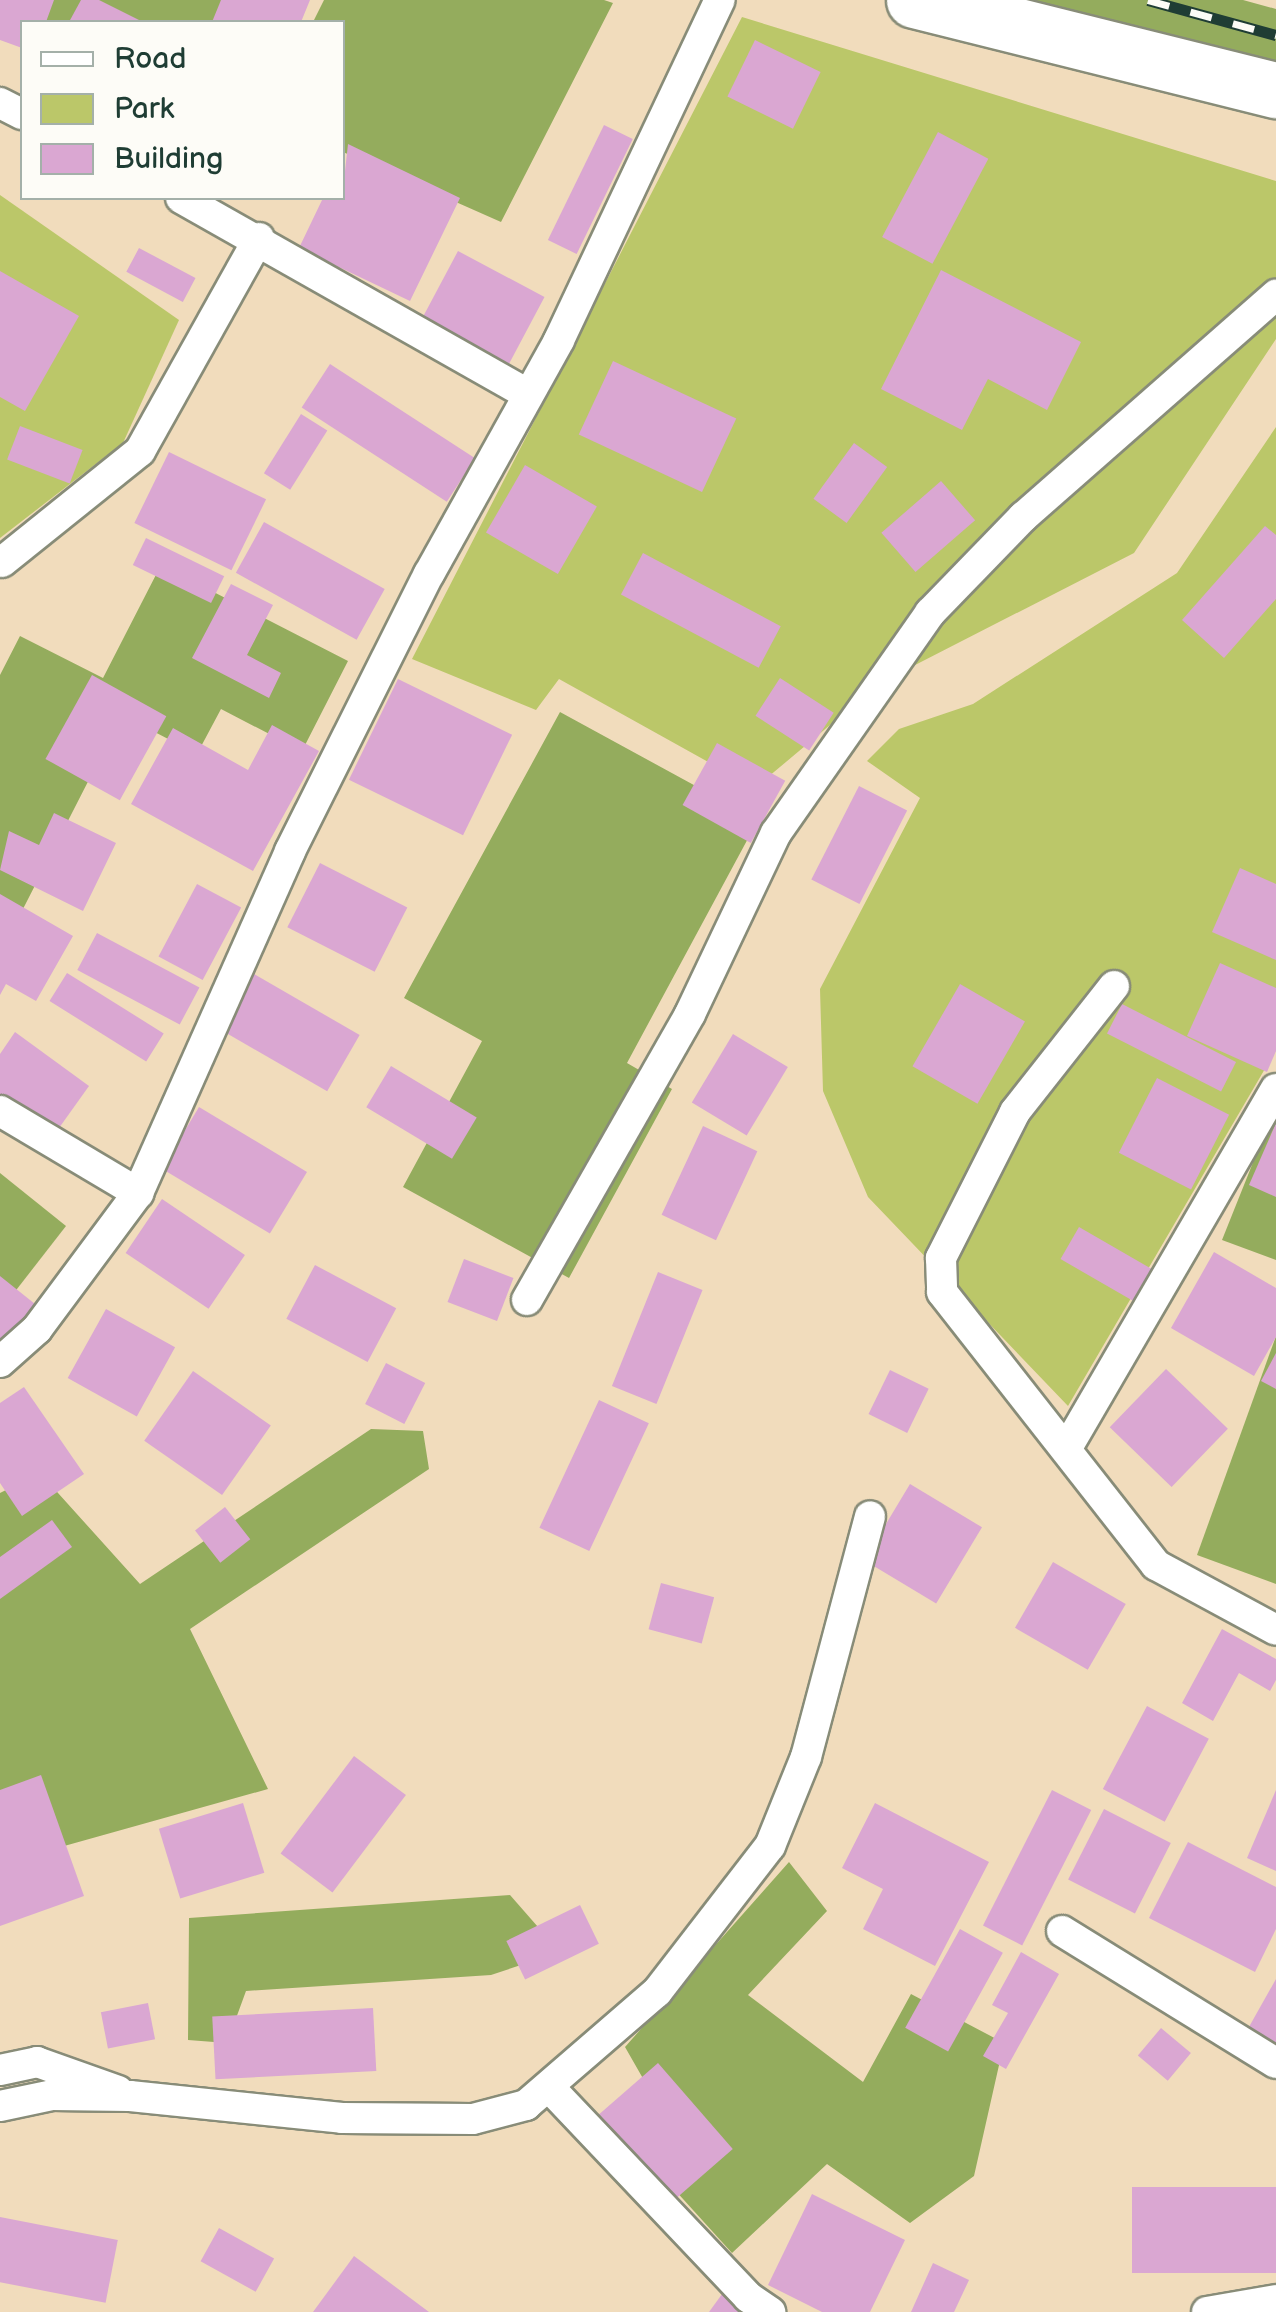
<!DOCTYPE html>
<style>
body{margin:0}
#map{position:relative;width:1276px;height:2312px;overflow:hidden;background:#f1dcbc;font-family:"Balsamiq Sans",sans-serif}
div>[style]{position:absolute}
.green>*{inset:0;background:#bbc769}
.forest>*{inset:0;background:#94ac5d;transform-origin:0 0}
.building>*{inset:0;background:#daa7d2;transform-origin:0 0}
.roads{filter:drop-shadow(2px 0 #888c78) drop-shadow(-2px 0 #888c78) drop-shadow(0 2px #888c78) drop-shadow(0 -2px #888c78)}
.service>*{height:30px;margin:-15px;padding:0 15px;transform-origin:15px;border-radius:15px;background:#fff}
.minor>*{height:55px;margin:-27.5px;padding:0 27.5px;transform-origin:27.5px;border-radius:27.5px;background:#fff}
.rail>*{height:11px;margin-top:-5.5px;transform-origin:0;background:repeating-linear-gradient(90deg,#fdfcf7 0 22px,#1f3d34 0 44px);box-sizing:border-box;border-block:2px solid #1f3d34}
span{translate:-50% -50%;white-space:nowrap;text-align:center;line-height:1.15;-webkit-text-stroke:9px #fdfcf7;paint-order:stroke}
.legend{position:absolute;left:20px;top:20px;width:325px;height:180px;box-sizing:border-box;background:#fdfcf7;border:2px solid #a4b0a9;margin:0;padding:12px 18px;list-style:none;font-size:30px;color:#1f3d34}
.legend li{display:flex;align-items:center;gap:20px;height:50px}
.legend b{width:50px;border:2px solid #a4b0a9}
</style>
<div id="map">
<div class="green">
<i style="clip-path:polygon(742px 17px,1276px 181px,1276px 339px,1134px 553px,880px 683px,755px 788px,559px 679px,536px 710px,412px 659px)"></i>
<i style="clip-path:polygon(0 195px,179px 320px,123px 443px,0 538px)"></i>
<i style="clip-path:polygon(1276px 427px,1276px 1050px,1068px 1406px,868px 1197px,823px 1091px,820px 989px,920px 798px,867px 761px,899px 729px,973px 704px,1177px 573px)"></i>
</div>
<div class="forest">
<i style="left:43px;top:0;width:231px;height:25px"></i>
<i style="clip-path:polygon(324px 0,604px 0,613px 3px,501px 222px,343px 152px,342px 22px,313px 22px)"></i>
<i style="clip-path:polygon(1031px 0,1243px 0,1276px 9px,1276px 71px)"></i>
<i style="clip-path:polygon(161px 565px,348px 661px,302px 751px,221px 709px,197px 754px,122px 715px,0 954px,0 675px,20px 636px,103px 678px)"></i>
<i style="clip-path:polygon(560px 712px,758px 820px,627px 1063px,672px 1089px,569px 1278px,403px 1187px,482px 1041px,404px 998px)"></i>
<i style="clip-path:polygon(1276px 1105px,1276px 1260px,1222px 1240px)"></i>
<i style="clip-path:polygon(0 1173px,66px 1226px,3px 1307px,0 1304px)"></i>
<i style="clip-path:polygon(1276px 1336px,1276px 1584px,1197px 1555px)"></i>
<i style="clip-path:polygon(371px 1429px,423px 1431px,429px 1469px,190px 1629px,268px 1789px,0 1864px,0 1493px,40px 1473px,140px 1584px)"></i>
<i style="clip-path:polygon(789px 1862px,827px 1911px,748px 1995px,863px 2082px,911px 1994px,1004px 2043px,974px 2176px,910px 2223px,827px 2164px,732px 2253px,615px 2124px,653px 2096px,625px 2047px)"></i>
<i style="clip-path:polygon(510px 1895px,545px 1935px,539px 1959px,491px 1975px,246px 1991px,227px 2043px,188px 2040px,189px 1918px)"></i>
</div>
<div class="building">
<i style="clip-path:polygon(0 0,54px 0,46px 22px,22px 22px,22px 48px,0 40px)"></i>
<i style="clip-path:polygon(81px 0,99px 0,143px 22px,69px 22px)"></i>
<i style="clip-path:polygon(221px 0,310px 0,301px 22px,212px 22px)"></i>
<i style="left:755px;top:40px;width:73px;height:63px;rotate:26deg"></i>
<i style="left:604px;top:125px;width:32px;height:128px;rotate:26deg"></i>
<i style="left:938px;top:132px;width:57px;height:119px;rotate:28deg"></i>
<i style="clip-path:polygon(348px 144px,460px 198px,410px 301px,299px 248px,323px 198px,342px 198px)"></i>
<i style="left:139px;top:248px;width:64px;height:27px;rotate:28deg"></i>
<i style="left:458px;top:251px;width:98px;height:89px;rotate:28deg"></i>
<i style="clip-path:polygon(941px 270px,1081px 342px,1047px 410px,988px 379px,962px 430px,881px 389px)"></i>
<i style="clip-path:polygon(0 271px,79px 316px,25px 411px,0 397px)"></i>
<i style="left:613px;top:361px;width:136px;height:81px;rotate:25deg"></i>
<i style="left:330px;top:364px;width:173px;height:52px;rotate:33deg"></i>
<i style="left:301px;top:414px;width:31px;height:70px;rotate:32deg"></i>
<i style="left:20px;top:426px;width:67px;height:36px;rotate:21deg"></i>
<i style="left:854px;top:443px;width:41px;height:69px;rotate:36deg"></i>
<i style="left:169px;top:452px;width:108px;height:79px;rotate:26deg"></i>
<i style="left:525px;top:465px;width:83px;height:78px;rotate:30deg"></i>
<i style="left:941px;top:481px;width:52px;height:79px;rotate:49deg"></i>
<i style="left:264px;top:522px;width:138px;height:58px;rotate:29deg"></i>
<i style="clip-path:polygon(1265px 526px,1276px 535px,1276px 599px,1224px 658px,1182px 620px)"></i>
<i style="left:146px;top:538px;width:87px;height:30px;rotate:26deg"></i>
<i style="left:643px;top:553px;width:156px;height:47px;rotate:28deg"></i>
<i style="clip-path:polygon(231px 584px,273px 605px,247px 655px,281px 673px,269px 698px,192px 658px)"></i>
<i style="left:92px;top:675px;width:85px;height:96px;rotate:29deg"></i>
<i style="left:780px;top:678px;width:64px;height:45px;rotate:33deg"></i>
<i style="left:398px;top:679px;width:127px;height:112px;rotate:26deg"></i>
<i style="clip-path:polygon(272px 725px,319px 751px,253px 871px,131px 804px,173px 728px,248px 770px)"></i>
<i style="left:717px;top:743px;width:78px;height:71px;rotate:29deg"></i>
<i style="left:859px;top:786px;width:54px;height:105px;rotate:27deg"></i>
<i style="clip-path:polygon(54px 813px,116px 843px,83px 911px,0 870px,9px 831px,39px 845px)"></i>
<i style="left:320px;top:863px;width:98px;height:72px;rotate:27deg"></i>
<i style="clip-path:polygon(1240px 868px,1276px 884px,1276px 960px,1212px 932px)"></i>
<i style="left:197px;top:884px;width:50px;height:82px;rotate:28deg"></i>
<i style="clip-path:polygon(0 894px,73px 936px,36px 1001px,6px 984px,0 995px)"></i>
<i style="left:97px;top:933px;width:116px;height:42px;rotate:28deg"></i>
<i style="clip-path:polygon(1220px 963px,1276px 988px,1276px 1051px,1267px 1072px,1187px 1036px)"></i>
<i style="left:67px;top:973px;width:114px;height:33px;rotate:32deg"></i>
<i style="left:254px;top:974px;width:122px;height:65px;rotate:30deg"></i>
<i style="left:960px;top:984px;width:75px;height:95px;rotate:30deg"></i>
<i style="left:1122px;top:1004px;width:128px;height:33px;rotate:27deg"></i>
<i style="clip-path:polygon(15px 1032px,89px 1086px,54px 1135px,0 1097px,0 1054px)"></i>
<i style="left:733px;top:1034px;width:64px;height:80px;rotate:31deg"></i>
<i style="left:391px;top:1066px;width:100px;height:48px;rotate:31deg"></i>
<i style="left:1157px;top:1078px;width:81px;height:84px;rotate:27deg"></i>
<i style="left:199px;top:1107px;width:126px;height:72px;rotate:31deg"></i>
<i style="clip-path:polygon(1276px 1123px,1276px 1197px,1249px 1185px)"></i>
<i style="left:703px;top:1126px;width:60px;height:98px;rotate:25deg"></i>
<i style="left:162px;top:1199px;width:100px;height:65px;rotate:34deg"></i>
<i style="left:1079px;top:1227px;width:87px;height:37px;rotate:30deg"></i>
<i style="clip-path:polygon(1214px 1252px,1276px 1288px,1276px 1337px,1254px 1376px,1171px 1328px)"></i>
<i style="left:464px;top:1259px;width:53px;height:46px;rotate:21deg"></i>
<i style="left:315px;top:1265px;width:92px;height:61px;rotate:28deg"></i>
<i style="left:658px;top:1272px;width:48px;height:123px;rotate:22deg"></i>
<i style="clip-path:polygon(0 1276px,35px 1304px,0 1349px)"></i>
<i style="left:106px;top:1309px;width:79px;height:79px;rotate:29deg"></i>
<i style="clip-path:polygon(1276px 1353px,1276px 1389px,1261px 1381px)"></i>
<i style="left:386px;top:1363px;width:44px;height:46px;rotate:27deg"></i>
<i style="left:1166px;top:1369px;width:86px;height:81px;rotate:44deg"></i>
<i style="left:890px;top:1370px;width:43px;height:49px;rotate:26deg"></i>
<i style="left:193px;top:1371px;width:95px;height:85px;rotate:35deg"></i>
<i style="clip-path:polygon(24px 1387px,84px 1474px,22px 1516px,0 1483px,0 1403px)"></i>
<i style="left:599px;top:1400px;width:55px;height:141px;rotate:25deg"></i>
<i style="left:910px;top:1484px;width:84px;height:89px;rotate:31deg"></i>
<i style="left:225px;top:1507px;width:41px;height:38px;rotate:52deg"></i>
<i style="clip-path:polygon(52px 1520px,72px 1547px,0 1599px,0 1557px)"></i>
<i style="left:1053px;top:1562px;width:84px;height:76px;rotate:30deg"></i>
<i style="left:661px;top:1583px;width:55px;height:48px;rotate:15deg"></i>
<i style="clip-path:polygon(1222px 1629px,1276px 1659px,1276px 1680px,1270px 1691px,1239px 1673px,1213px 1721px,1182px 1703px)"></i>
<i style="left:1147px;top:1706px;width:70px;height:94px;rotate:28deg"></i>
<i style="left:354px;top:1756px;width:65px;height:122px;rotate:37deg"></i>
<i style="clip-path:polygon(41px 1775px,84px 1896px,0 1926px,0 1790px)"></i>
<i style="left:1052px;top:1790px;width:44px;height:152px;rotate:27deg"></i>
<i style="clip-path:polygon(1276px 1790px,1276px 1871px,1247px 1858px)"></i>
<i style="left:243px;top:1803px;width:73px;height:88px;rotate:73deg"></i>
<i style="clip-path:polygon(875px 1803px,989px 1862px,935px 1966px,863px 1929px,883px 1889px,842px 1868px)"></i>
<i style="left:1104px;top:1809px;width:75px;height:79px;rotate:27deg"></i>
<i style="clip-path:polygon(1188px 1842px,1276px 1887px,1276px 1929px,1255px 1972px,1149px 1918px)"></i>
<i style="left:580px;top:1905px;width:43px;height:82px;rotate:64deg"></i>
<i style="left:960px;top:1929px;width:49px;height:113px;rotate:29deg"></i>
<i style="clip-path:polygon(1021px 1952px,1059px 1974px,1006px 2069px,983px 2056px,1008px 2013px,992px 2005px)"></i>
<i style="clip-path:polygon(1276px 1979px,1276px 2052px,1245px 2034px)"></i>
<i style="left:148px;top:2003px;width:37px;height:48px;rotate:79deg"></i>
<i style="left:373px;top:2008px;width:63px;height:161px;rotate:87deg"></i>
<i style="left:1161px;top:2028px;width:39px;height:36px;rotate:40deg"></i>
<i style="left:658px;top:2063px;width:114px;height:81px;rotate:49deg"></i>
<i style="left:1276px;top:2187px;width:86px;height:144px;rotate:90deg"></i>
<i style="clip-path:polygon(812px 2194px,905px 2240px,870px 2312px,822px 2312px,768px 2285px)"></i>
<i style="left:0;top:2217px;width:120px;height:64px;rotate:11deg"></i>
<i style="left:219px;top:2228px;width:63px;height:38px;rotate:29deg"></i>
<i style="clip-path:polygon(354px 2256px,429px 2312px,313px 2312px)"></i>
<i style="clip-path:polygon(933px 2263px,969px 2280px,954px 2312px,911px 2312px)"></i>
<i style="clip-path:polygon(725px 2290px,755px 2312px,709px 2312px)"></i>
</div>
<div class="roads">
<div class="service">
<i style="left:0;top:103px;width:25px;rotate:27deg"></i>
<i style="left:181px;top:198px;width:399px;rotate:29.5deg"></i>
<i style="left:2px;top:562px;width:177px;rotate:-38.8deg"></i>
<i style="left:140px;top:451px;width:244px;rotate:-60.8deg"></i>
<i style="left:1114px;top:986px;width:160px;rotate:128.2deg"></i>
<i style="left:1015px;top:1112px;width:164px;rotate:116.9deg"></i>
<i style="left:941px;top:1258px;width:34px;rotate:88deg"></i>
<i style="left:942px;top:1292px;width:347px;rotate:51.9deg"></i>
<i style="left:1156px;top:1565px;width:136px;rotate:28.4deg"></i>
<i style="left:0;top:1111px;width:161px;rotate:30.7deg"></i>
<i style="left:527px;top:1300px;width:329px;rotate:-60.3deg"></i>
<i style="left:690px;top:1014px;width:200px;rotate:-64.6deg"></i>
<i style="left:776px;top:833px;width:269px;rotate:-55deg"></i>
<i style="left:930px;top:613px;width:134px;rotate:-45.9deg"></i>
<i style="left:1023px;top:517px;width:337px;rotate:-41.3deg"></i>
<i style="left:0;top:1362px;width:50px;rotate:-41.7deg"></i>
<i style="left:37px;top:1329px;width:169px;rotate:-53.4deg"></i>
<i style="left:138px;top:1193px;width:374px;rotate:-66deg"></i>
<i style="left:290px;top:851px;width:310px;rotate:-63.4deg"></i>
<i style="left:429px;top:574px;width:268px;rotate:-60.9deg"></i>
<i style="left:559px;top:340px;width:376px;rotate:-64.7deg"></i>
<i style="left:1068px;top:1446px;width:413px;rotate:-59.8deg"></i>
<i style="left:1062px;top:1931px;width:251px;rotate:31.7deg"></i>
<i style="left:0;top:2070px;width:38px;rotate:-12deg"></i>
<i style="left:37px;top:2062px;width:86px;rotate:19.7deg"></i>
<i style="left:549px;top:2087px;width:289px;rotate:46.5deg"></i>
<i style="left:748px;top:2297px;width:27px;rotate:34deg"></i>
<i style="left:0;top:2106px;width:53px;rotate:-11.9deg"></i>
<i style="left:52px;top:2095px;width:78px;rotate:0.7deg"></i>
<i style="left:130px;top:2096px;width:213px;rotate:5.9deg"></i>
<i style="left:342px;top:2118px;width:131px;rotate:0.4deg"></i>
<i style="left:473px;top:2119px;width:55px;rotate:-14.8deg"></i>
<i style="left:526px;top:2105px;width:173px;rotate:-40.8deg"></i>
<i style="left:657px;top:1992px;width:185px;rotate:-52.3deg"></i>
<i style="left:770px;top:1846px;width:96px;rotate:-68deg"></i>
<i style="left:806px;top:1757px;width:249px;rotate:-75.1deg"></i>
<i style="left:1207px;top:2312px;width:70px;rotate:-9.9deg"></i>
</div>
<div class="minor">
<i style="left:914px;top:0;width:373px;rotate:14deg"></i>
</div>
</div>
<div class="rail">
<i style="left:1148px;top:0;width:133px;rotate:15.3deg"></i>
</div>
<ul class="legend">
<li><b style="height:12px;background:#fff"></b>Road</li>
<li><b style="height:28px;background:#bbc769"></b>Park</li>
<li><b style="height:28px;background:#daa7d2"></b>Building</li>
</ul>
</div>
